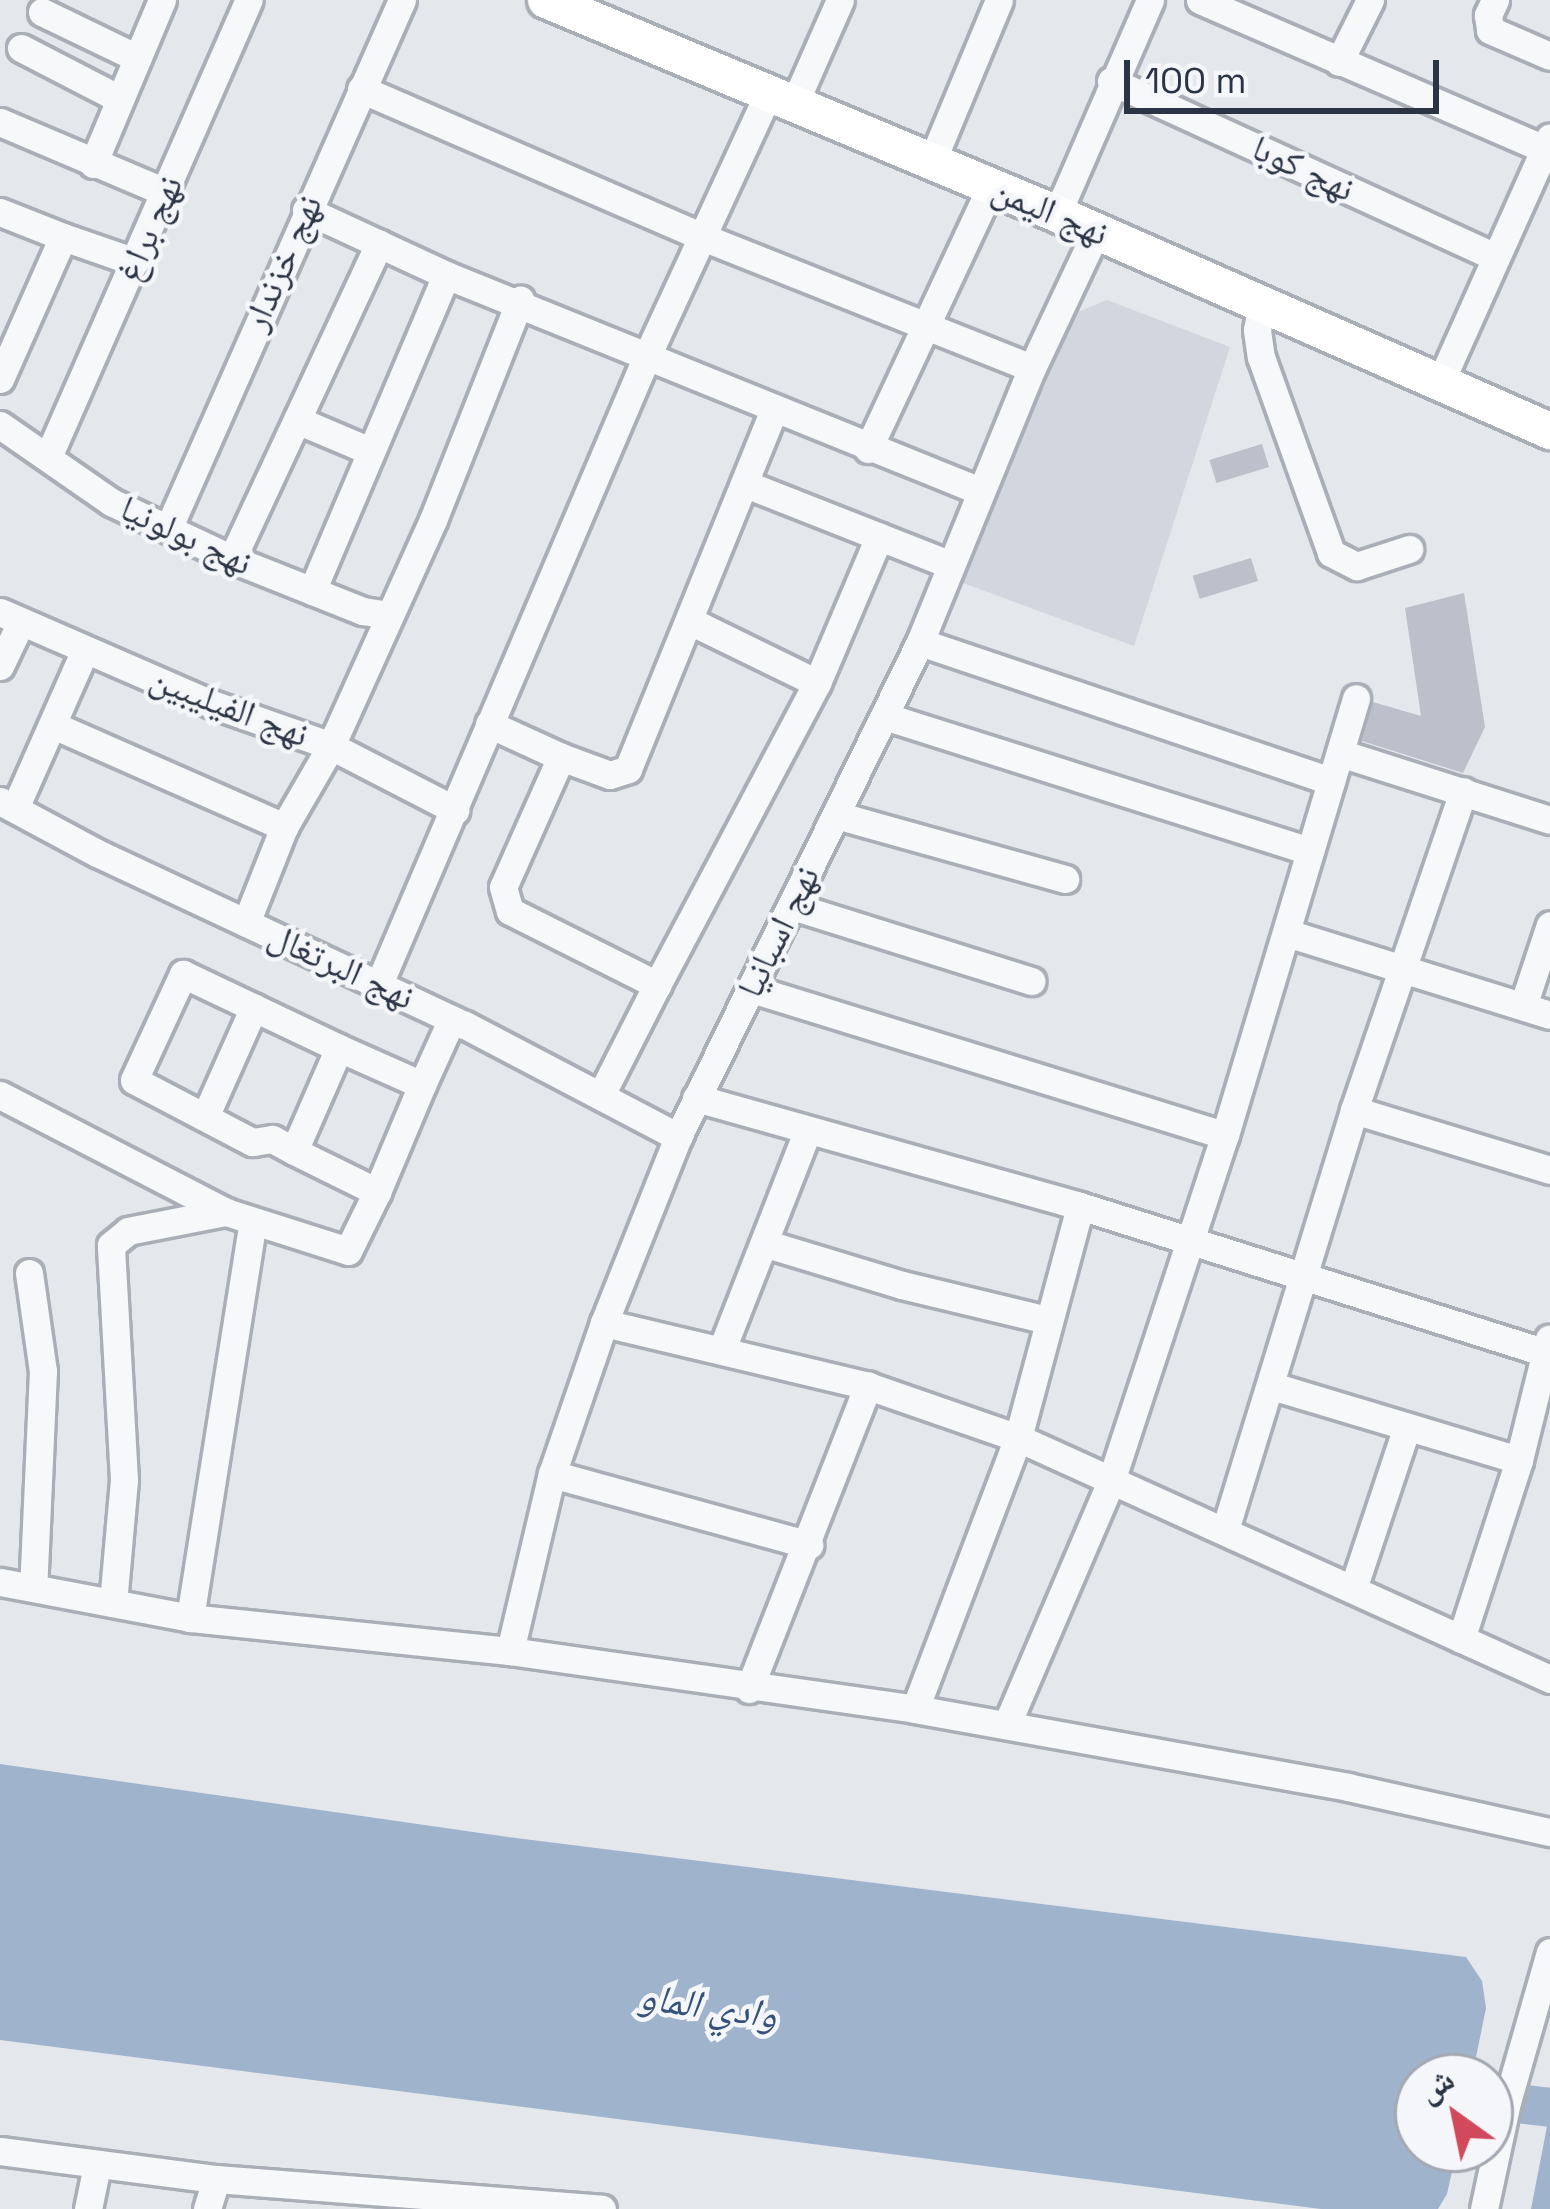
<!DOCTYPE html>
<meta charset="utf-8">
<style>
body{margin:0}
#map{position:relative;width:1550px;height:2209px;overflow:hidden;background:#e4e7ec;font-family:"Space Grotesk","Noto Naskh Arabic",sans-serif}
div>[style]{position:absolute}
.built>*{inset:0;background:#d2d6de}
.water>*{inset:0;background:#9fb4cc}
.river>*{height:39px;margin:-19.5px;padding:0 19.5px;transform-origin:19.5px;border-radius:19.5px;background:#9fb4cc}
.building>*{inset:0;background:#bbc0ca;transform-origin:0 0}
.roads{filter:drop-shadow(3px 0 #a9aeb7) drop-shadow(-3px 0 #a9aeb7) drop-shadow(0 3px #a9aeb7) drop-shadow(0 -3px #a9aeb7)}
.minor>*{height:27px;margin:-13.5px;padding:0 13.5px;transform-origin:13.5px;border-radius:13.5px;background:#f7f8fa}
.major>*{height:36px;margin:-18px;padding:0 18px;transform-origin:18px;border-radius:18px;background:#fff}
span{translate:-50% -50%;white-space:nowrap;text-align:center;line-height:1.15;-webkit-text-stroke:9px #f4f6f9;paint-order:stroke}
.street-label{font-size:36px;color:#2b3445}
.water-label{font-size:39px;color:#34527a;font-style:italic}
.north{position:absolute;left:1394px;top:2053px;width:120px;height:120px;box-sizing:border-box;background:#f4f6f9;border:3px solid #a4a8b1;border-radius:50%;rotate:327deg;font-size:33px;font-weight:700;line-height:48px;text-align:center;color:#2b3445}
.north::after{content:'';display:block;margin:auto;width:42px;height:54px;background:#d1495b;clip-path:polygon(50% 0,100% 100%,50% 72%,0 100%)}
.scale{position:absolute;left:1124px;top:60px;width:315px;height:54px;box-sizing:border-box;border:6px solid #2b3445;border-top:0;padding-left:15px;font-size:36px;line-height:42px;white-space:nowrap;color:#2b3445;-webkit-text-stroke:9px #f4f6f9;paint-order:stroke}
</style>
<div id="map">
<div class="built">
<i style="clip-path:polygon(1107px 300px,1230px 347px,1134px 646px,955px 580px,975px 532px,988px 523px,985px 513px,1068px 316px)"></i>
</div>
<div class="water">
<i style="clip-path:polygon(0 1764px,508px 1837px,1466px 1957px,1482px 1981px,1486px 2008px,1472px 2077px,1418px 2077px,1418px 2149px,1457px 2149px,1447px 2194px,1438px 2209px,1321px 2209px,0 2040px)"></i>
<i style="clip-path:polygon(1550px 2111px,1550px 2209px,1531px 2209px)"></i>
</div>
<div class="river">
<i style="left:1490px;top:2100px;width:60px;rotate:6.7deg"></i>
</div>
<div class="building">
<i style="left:1262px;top:444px;width:24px;height:55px;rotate:73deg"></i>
<i style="left:1251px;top:558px;width:24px;height:61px;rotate:73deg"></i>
<i style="clip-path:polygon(1464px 593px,1485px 727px,1463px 773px,1362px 741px,1373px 702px,1421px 716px,1405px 608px)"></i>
</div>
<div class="roads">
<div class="minor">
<i style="left:1200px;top:0;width:376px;rotate:23.4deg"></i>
<i style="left:1495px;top:0;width:17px;rotate:115deg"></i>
<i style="left:1488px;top:15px;width:15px;rotate:82deg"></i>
<i style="left:1490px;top:30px;width:65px;rotate:23.4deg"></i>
<i style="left:42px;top:12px;width:106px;rotate:25.8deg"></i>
<i style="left:21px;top:48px;width:111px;rotate:27.3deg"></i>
<i style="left:1339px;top:62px;width:69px;rotate:-63.4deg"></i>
<i style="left:1111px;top:81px;width:422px;rotate:24.6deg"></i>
<i style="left:361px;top:89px;width:369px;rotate:23.4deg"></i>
<i style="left:700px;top:236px;width:357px;rotate:21.7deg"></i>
<i style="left:795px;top:102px;width:111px;rotate:-66.2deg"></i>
<i style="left:0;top:122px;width:181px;rotate:23deg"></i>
<i style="left:932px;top:161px;width:174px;rotate:-67.4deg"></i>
<i style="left:93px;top:164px;width:178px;rotate:-67.2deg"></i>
<i style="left:306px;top:210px;width:154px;rotate:24.9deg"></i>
<i style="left:446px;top:275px;width:576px;rotate:22.02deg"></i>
<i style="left:0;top:212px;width:68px;rotate:21.6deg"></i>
<i style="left:1057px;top:214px;width:233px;rotate:-66.5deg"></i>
<i style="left:1262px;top:304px;width:26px;rotate:101deg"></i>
<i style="left:1257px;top:330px;width:27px;rotate:82deg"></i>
<i style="left:1261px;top:357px;width:208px;rotate:70.3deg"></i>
<i style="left:1331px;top:553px;width:29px;rotate:27deg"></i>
<i style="left:1357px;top:566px;width:55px;rotate:-18.1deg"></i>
<i style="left:0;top:379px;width:155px;rotate:-66.1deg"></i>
<i style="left:63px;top:237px;width:76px;rotate:19.1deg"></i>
<i style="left:1440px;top:383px;width:269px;rotate:-65.9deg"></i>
<i style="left:297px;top:420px;width:79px;rotate:23deg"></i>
<i style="left:0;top:425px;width:135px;rotate:34.7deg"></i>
<i style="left:111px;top:502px;width:134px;rotate:25.2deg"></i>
<i style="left:232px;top:559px;width:141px;rotate:21.7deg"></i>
<i style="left:363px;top:611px;width:25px;rotate:9deg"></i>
<i style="left:868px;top:449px;width:290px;rotate:-64.9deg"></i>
<i style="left:48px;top:457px;width:499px;rotate:-66.3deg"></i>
<i style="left:748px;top:485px;width:218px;rotate:21.5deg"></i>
<i style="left:168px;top:529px;width:578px;rotate:-66.14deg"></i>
<i style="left:232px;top:559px;width:348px;rotate:-65deg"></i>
<i style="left:312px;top:591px;width:343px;rotate:-67deg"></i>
<i style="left:0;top:612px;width:231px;rotate:23.5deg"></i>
<i style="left:212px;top:704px;width:126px;rotate:19.4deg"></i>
<i style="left:331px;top:746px;width:140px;rotate:27.3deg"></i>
<i style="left:690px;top:621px;width:141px;rotate:26deg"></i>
<i style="left:920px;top:642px;width:434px;rotate:18.7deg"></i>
<i style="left:0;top:666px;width:49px;rotate:-64.5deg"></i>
<i style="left:884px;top:716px;width:447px;rotate:17.6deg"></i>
<i style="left:489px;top:724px;width:79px;rotate:24.6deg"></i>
<i style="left:561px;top:757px;width:142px;rotate:114deg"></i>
<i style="left:503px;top:887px;width:25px;rotate:74deg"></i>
<i style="left:510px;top:911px;width:165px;rotate:26.7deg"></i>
<i style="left:657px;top:985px;width:123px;rotate:117deg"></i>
<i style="left:53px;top:725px;width:253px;rotate:23.8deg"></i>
<i style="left:1340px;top:753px;width:220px;rotate:17.7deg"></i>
<i style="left:561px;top:757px;width:52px;rotate:20.2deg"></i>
<i style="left:610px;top:775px;width:19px;rotate:-18deg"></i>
<i style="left:628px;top:769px;width:388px;rotate:-67.9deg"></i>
<i style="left:0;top:801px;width:110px;rotate:28.2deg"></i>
<i style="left:97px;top:853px;width:406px;rotate:25.1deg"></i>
<i style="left:465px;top:1025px;width:241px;rotate:27.7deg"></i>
<i style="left:15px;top:808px;width:173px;rotate:-66.1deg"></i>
<i style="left:836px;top:815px;width:238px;rotate:15.6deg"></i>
<i style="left:792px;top:906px;width:251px;rotate:17.4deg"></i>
<i style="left:246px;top:923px;width:103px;rotate:-68.4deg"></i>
<i style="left:284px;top:827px;width:94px;rotate:-59.9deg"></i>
<i style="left:331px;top:746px;width:248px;rotate:-65.7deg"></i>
<i style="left:433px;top:520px;width:237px;rotate:-68.4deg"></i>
<i style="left:1287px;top:933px;width:275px;rotate:17.3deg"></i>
<i style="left:379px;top:984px;width:683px;rotate:-66.89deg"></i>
<i style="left:647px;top:356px;width:291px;rotate:-65.2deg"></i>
<i style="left:657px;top:985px;width:342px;rotate:-62.1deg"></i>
<i style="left:817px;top:683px;width:159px;rotate:-67deg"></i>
<i style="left:752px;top:989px;width:495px;rotate:17.2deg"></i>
<i style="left:1523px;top:1006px;width:85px;rotate:-71.6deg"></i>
<i style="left:422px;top:1085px;width:72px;rotate:-65.6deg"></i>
<i style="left:0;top:1095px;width:254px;rotate:27.4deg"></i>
<i style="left:226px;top:1212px;width:128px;rotate:17.7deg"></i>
<i style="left:348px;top:1251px;width:66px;rotate:-63.8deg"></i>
<i style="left:377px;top:1192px;width:116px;rotate:-67.2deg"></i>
<i style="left:422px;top:1085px;width:91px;rotate:-156deg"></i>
<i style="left:339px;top:1048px;width:112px;rotate:113.6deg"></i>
<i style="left:294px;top:1151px;width:93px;rotate:26.3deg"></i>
<i style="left:696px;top:1098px;width:399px;rotate:15.7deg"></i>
<i style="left:1080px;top:1206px;width:493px;rotate:17.5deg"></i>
<i style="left:1354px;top:1110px;width:205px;rotate:17deg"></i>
<i style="left:205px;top:1117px;width:120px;rotate:-66deg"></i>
<i style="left:294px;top:1151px;width:25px;rotate:-151deg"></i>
<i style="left:272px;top:1139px;width:20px;rotate:171deg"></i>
<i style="left:252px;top:1142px;width:133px;rotate:-152.3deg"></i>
<i style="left:134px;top:1080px;width:117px;rotate:-65.2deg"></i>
<i style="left:183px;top:974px;width:173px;rotate:25.4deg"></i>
<i style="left:767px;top:1244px;width:141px;rotate:16.9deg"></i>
<i style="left:902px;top:1285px;width:150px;rotate:13.5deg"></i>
<i style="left:29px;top:1273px;width:99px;rotate:81.9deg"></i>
<i style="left:43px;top:1371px;width:217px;rotate:92.6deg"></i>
<i style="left:604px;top:1323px;width:271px;rotate:13.4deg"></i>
<i style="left:868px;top:1386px;width:159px;rotate:19.1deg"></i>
<i style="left:1018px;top:1438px;width:584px;rotate:24.37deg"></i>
<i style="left:722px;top:1349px;width:233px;rotate:-68.6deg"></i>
<i style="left:1272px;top:1386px;width:258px;rotate:16.7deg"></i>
<i style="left:552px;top:1474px;width:267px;rotate:15.4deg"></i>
<i style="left:1225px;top:1530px;width:439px;rotate:-72.9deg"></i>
<i style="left:1354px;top:1110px;width:337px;rotate:-71.1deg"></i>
<i style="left:0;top:1582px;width:193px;rotate:10.7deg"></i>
<i style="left:190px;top:1618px;width:322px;rotate:5.9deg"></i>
<i style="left:510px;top:1651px;width:409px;rotate:8.1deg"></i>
<i style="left:915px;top:1709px;width:440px;rotate:10.2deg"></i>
<i style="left:1348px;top:1787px;width:207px;rotate:12.6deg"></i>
<i style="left:1353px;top:1589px;width:171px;rotate:-71.6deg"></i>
<i style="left:113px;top:1603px;width:123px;rotate:-84.9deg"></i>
<i style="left:124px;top:1480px;width:235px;rotate:-93.2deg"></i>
<i style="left:111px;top:1245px;width:22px;rotate:-39deg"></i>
<i style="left:128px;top:1231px;width:100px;rotate:-11deg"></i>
<i style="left:190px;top:1618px;width:401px;rotate:-81deg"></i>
<i style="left:1461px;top:1639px;width:188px;rotate:-72deg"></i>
<i style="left:1519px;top:1460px;width:125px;rotate:-76.1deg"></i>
<i style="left:510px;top:1651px;width:182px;rotate:-76.7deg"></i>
<i style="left:552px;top:1474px;width:160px;rotate:-71deg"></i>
<i style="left:604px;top:1323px;width:200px;rotate:-68.3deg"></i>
<i style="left:678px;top:1137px;width:551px;rotate:-63.95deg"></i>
<i style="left:920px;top:642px;width:296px;rotate:-67.8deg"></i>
<i style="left:1032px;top:368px;width:150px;rotate:-64.8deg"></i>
<i style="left:749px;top:1689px;width:326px;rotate:-68.6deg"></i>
<i style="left:915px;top:1709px;width:290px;rotate:-69.2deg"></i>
<i style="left:1018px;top:1438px;width:240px;rotate:-75deg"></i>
<i style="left:1007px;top:1724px;width:264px;rotate:-66.8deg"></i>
<i style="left:1111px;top:1481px;width:364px;rotate:-71.8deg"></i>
<i style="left:1225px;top:1135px;width:456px;rotate:-73.3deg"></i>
<i style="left:0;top:2151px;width:218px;rotate:7.4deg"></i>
<i style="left:216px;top:2179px;width:387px;rotate:4.4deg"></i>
<i style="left:88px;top:2209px;width:45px;rotate:-78.4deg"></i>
<i style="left:207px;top:2209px;width:31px;rotate:-73deg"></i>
<i style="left:1484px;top:2209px;width:109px;rotate:-77.9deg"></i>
<i style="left:1507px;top:2102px;width:156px;rotate:-74deg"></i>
</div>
<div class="major">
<i style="left:546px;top:0;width:554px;rotate:22.72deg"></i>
<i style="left:1057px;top:214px;width:539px;rotate:23.76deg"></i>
</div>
</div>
<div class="street-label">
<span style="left:1303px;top:169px;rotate:25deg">نهج كوبا</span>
<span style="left:1050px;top:212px;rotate:23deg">نهج اليمن</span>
<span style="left:150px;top:229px;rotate:-66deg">نهج براغ</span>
<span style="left:283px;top:263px;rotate:-66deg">نهج خزندار</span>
<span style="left:186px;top:536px;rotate:25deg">نهج بولونيا</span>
<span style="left:229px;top:707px;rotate:21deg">نهج الفيليبين</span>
<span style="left:779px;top:932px;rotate:-64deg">نهج اسبانيا</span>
<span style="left:341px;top:967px;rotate:25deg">نهج البرتغال</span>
</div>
<div class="water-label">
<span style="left:708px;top:2006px;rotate:8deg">وادي الماو</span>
</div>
<div class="north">ش</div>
<div class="scale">100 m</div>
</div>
